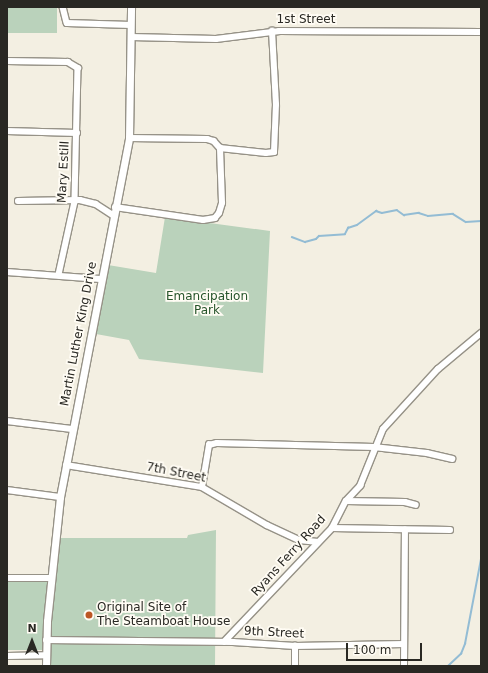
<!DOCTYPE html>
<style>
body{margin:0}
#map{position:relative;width:488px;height:673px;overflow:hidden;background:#f3efe2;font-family:"DejaVu Sans",sans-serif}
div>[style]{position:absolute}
.green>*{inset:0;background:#bad2bb;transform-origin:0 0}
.stream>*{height:1.5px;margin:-0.75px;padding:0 0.75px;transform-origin:0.75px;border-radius:0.75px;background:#93bcd4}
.roads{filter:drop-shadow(1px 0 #969287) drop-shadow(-1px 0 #969287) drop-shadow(0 1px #969287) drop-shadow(0 -1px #969287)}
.minor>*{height:5.5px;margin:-2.75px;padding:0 2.75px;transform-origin:2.75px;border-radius:2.75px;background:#fff}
.tertiary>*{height:7px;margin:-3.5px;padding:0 3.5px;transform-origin:3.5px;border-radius:3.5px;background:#fff}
.dots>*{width:11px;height:11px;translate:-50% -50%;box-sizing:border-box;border:2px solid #fffcf4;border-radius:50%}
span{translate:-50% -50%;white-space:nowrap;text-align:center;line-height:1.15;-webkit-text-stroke:3.5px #fffcf4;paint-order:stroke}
.street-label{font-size:12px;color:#292823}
.park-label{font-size:12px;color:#26542a}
.poi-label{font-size:12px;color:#292823}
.left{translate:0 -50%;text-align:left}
.frame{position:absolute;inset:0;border:8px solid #292823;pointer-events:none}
.north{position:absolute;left:12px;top:621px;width:40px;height:40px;-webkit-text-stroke:3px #fffcf4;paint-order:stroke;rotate:0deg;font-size:11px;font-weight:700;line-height:16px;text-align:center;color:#292823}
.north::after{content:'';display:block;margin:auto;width:14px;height:18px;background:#292823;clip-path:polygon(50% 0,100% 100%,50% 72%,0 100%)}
.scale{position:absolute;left:346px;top:643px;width:76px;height:18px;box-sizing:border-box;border:2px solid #292823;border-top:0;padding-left:5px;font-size:12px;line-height:14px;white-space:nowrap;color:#292823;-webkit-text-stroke:3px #fffcf4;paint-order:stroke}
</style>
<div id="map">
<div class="green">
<i style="left:7px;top:7px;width:50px;height:26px"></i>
<i style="clip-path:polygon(165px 217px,270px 231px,263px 373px,139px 359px,129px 340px,96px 334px,108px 265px,156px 273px)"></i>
<i style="clip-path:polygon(216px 530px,215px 666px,51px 666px,51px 650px,7px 650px,7px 581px,55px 582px,60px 538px,187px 538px,188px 535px)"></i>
</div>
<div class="stream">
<i style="left:292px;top:237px;width:14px;rotate:21deg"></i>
<i style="left:305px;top:242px;width:11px;rotate:-15deg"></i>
<i style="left:316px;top:239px;width:4px;rotate:-45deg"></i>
<i style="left:319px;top:236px;width:26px;rotate:-4deg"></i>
<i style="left:345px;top:234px;width:7px;rotate:-63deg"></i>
<i style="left:348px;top:228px;width:9px;rotate:-18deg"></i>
<i style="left:357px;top:225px;width:24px;rotate:-36deg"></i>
<i style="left:376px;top:211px;width:6px;rotate:18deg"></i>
<i style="left:382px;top:213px;width:15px;rotate:-11deg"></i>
<i style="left:397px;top:210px;width:9px;rotate:36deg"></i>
<i style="left:404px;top:215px;width:15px;rotate:-8deg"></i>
<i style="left:419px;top:213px;width:9px;rotate:18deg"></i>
<i style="left:428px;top:216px;width:25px;rotate:-5deg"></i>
<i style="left:453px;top:214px;width:15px;rotate:32deg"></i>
<i style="left:466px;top:222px;width:15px;rotate:-4deg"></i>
<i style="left:448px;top:666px;width:18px;rotate:-43deg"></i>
<i style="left:461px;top:654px;width:11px;rotate:-68deg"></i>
<i style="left:465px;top:644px;width:86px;rotate:-79.3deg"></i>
</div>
<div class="roads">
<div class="minor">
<i style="left:63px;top:7px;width:16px;rotate:76deg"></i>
<i style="left:67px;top:23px;width:64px;rotate:1.8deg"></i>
<i style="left:131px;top:37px;width:85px;rotate:1.3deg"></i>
<i style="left:216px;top:39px;width:64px;rotate:-7.2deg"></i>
<i style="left:279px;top:31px;width:202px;rotate:0.3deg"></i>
<i style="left:7px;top:61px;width:61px;rotate:0.9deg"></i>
<i style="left:68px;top:62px;width:12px;rotate:31deg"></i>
<i style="left:78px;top:68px;width:134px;rotate:91.3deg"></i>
<i style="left:75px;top:202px;width:75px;rotate:102.4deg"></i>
<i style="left:7px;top:131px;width:70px;rotate:1.6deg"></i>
<i style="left:129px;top:138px;width:78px;rotate:0.7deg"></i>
<i style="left:207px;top:139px;width:7px;rotate:16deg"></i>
<i style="left:214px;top:141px;width:9px;rotate:49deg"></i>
<i style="left:220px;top:148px;width:46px;rotate:6.2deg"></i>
<i style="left:266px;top:153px;width:8px;rotate:-7deg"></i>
<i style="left:274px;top:152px;width:47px;rotate:-87.6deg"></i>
<i style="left:276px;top:105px;width:74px;rotate:-93.1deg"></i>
<i style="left:18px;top:201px;width:62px;rotate:-0.9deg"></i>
<i style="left:80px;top:200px;width:16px;rotate:14deg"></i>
<i style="left:96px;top:204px;width:20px;rotate:33deg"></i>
<i style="left:115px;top:207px;width:89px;rotate:8.4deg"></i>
<i style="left:203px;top:220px;width:12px;rotate:-9deg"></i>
<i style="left:215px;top:218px;width:6px;rotate:-51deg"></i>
<i style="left:219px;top:213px;width:10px;rotate:-73deg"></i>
<i style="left:222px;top:203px;width:55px;rotate:-92.1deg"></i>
<i style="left:7px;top:272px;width:93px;rotate:4.3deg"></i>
<i style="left:7px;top:421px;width:65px;rotate:7deg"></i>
<i style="left:66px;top:465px;width:138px;rotate:9.2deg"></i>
<i style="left:202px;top:487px;width:75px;rotate:30.3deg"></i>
<i style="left:267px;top:525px;width:35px;rotate:25deg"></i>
<i style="left:299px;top:540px;width:19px;rotate:6deg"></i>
<i style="left:202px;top:487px;width:43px;rotate:-80.5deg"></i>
<i style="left:209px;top:445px;width:8px;rotate:-14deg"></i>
<i style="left:217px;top:443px;width:157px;rotate:1.5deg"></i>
<i style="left:374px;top:447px;width:53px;rotate:6.5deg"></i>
<i style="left:427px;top:453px;width:26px;rotate:13deg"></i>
<i style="left:7px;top:490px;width:53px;rotate:7.5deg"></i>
<i style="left:346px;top:501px;width:59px;rotate:1deg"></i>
<i style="left:405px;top:502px;width:11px;rotate:15deg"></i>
<i style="left:332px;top:528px;width:118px;rotate:1deg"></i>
<i style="left:7px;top:578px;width:43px"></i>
<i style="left:46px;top:640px;width:187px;rotate:0.6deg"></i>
<i style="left:233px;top:642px;width:62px;rotate:3.7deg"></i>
<i style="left:295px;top:646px;width:109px;rotate:-1.1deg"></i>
<i style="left:224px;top:642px;width:157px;rotate:-46.5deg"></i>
<i style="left:332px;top:528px;width:30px;rotate:-63deg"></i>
<i style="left:346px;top:501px;width:21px;rotate:-47deg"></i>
<i style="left:360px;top:486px;width:61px;rotate:-68deg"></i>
<i style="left:383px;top:429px;width:81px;rotate:-47.5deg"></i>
<i style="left:438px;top:369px;width:56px;rotate:-39.9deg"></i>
<i style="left:7px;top:656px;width:39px;rotate:-1deg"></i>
<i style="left:295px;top:666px;width:20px;rotate:-90deg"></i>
<i style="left:404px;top:666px;width:136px;rotate:-89.6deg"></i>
</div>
<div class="tertiary">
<i style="left:46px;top:666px;width:45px;rotate:-88.7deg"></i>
<i style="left:47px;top:621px;width:125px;rotate:-84deg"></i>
<i style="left:60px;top:497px;width:366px;rotate:-79.1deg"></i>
<i style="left:129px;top:138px;width:131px;rotate:-89.1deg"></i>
</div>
</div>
<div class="dots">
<i style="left:89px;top:615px;background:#bc5724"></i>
</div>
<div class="street-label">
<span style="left:306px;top:20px">1st Street</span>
<span style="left:64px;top:172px;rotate:-87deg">Mary Estill</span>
<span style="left:79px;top:334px;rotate:-79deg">Martin Luther King Drive</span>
<span style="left:176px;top:473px;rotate:11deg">7th Street</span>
<span style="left:289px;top:556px;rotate:-48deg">Ryans Ferry Road</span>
<span style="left:274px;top:633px;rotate:3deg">9th Street</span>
</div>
<div class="park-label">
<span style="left:207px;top:304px">Emancipation<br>Park</span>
</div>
<div class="poi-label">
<span class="left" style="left:97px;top:615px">Original Site of<br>The Steamboat House</span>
</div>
<div class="frame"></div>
<div class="north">N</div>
<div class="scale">100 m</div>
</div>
